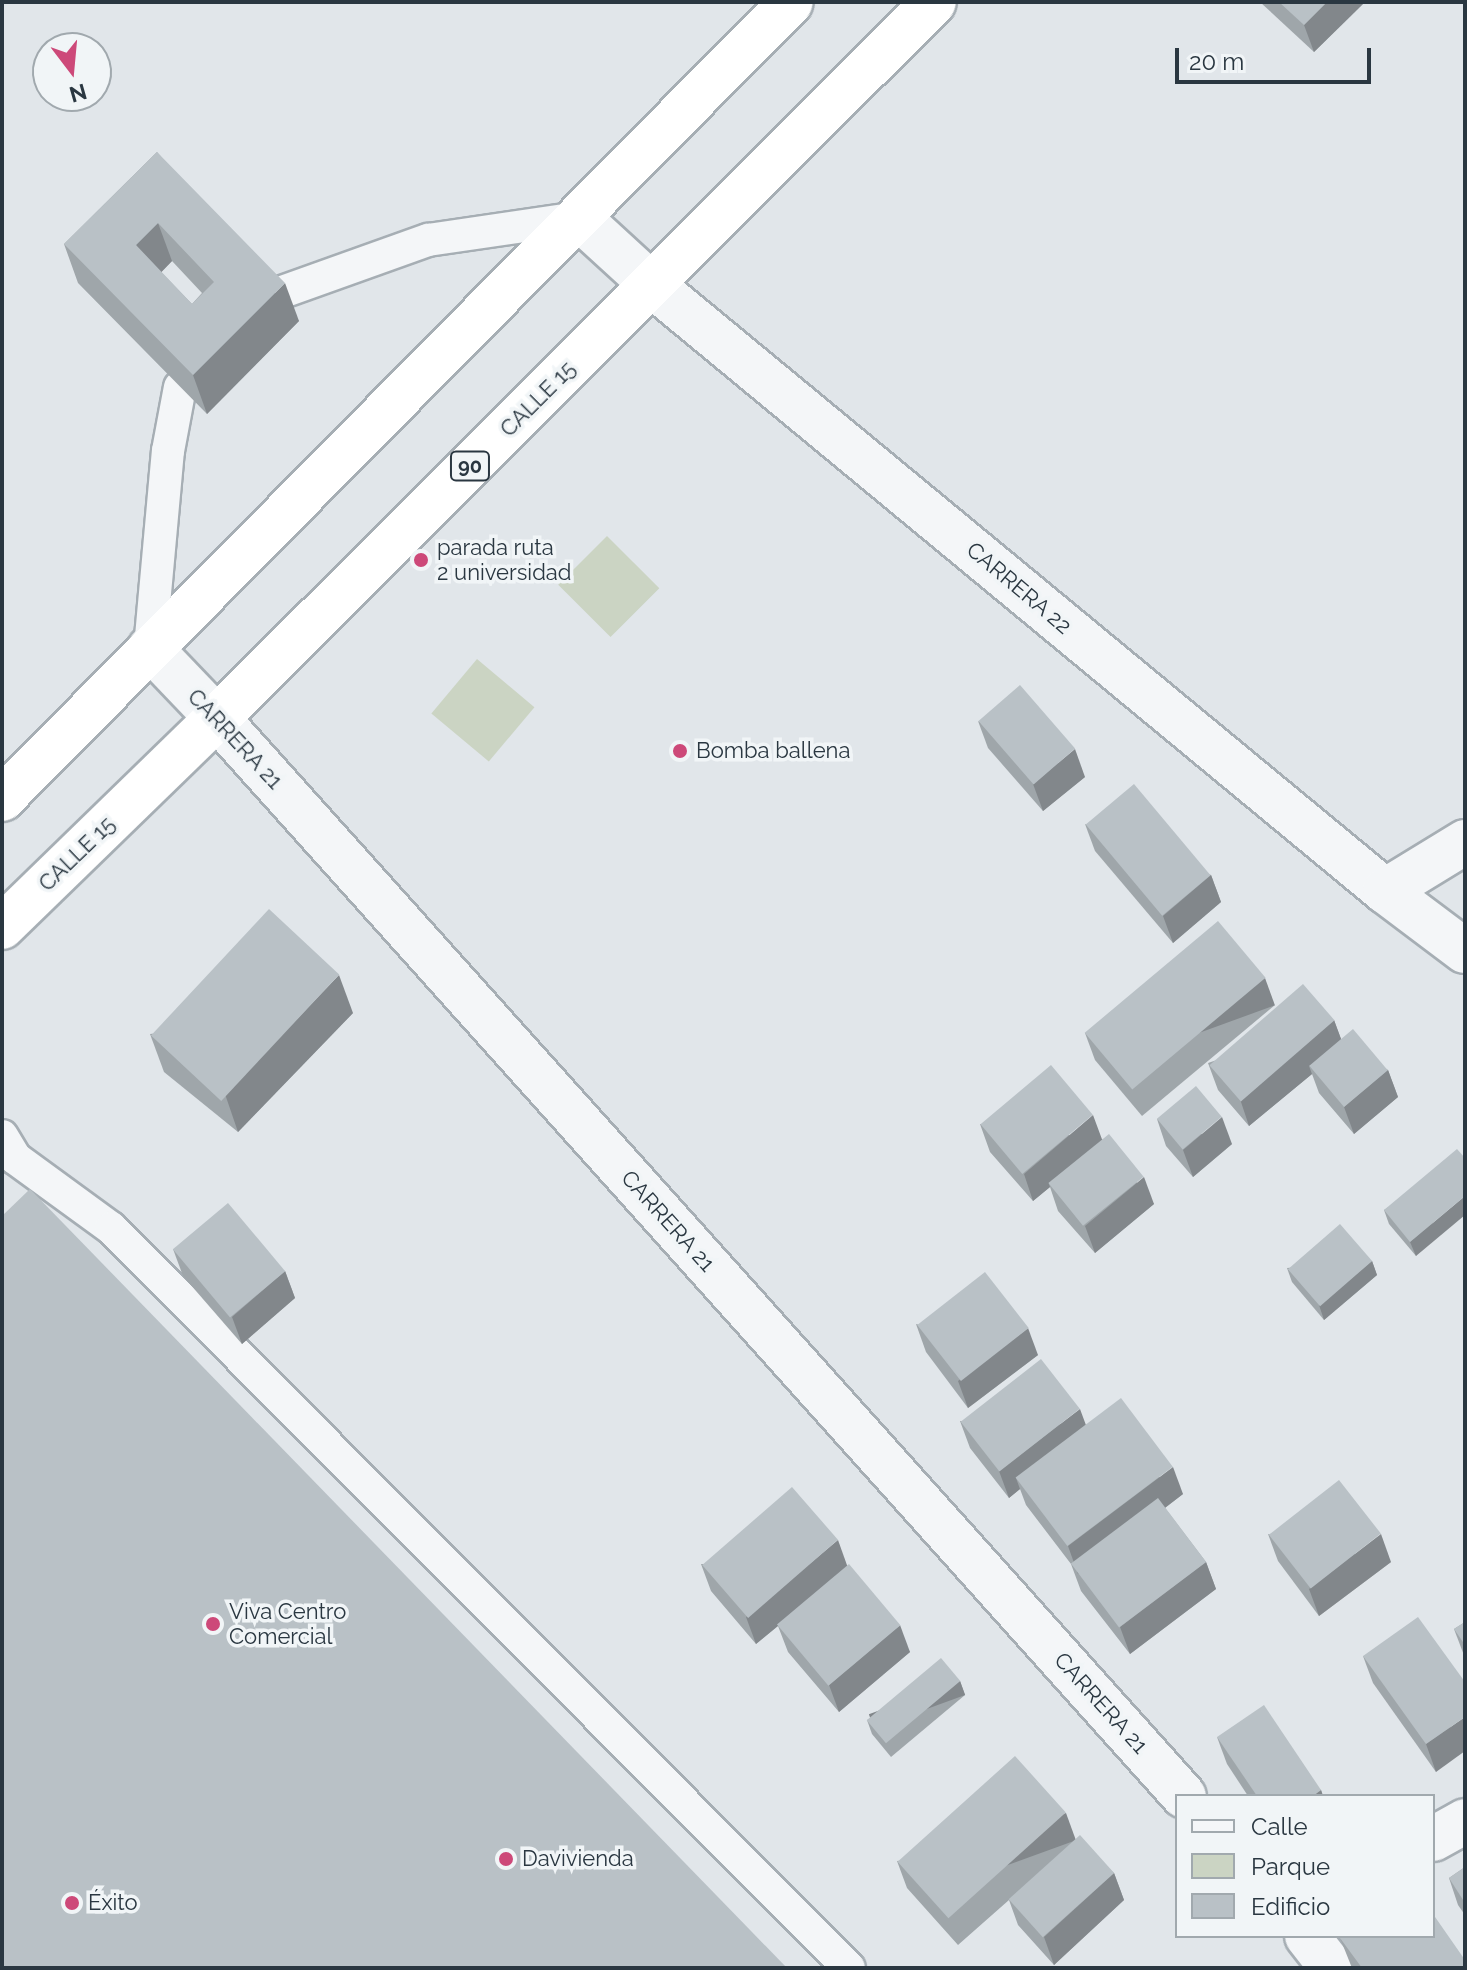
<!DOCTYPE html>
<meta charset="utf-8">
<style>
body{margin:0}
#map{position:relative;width:1467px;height:1970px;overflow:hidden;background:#e1e6ea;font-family:Raleway,sans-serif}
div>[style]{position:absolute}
.green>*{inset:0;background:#cbd4c3;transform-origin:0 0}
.roads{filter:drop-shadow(2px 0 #a6aeb4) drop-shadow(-2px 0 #a6aeb4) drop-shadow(0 2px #a6aeb4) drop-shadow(0 -2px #a6aeb4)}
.service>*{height:32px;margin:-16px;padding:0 16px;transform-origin:16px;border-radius:16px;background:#f4f6f8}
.minor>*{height:44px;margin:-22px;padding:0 22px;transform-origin:22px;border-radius:22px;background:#f4f6f8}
.trunk>*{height:44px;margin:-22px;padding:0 22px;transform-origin:22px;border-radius:22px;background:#fff}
.wall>*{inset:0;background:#9fa6aa}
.shaded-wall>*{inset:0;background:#82878b;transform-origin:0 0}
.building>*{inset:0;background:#b9c1c6;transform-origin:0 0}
.dots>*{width:22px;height:22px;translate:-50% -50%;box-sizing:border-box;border:4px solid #f1f5f7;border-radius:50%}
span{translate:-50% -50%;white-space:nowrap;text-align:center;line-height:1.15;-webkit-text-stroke:7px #f1f5f7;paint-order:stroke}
.shield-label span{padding:2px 6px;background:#f1f5f7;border:2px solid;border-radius:6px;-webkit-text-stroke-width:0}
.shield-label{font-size:20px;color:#2a3741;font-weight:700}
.street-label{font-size:22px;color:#2a3741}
.poi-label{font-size:22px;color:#2a3741}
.left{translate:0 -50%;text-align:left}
.frame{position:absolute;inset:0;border:4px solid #2a3741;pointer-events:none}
.legend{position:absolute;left:1175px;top:1794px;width:260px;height:144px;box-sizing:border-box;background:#f1f5f7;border:2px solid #a1a9ae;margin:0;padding:10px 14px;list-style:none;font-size:24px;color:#2a3741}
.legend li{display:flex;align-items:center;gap:16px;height:40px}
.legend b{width:40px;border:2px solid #a1a9ae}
.north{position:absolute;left:32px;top:32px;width:80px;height:80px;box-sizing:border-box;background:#f1f5f7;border:2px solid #a1a9ae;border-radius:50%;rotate:164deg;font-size:22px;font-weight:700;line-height:32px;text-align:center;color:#2a3741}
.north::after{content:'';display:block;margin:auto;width:28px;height:36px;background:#cd4979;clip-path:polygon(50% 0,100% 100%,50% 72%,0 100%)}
.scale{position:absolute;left:1175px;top:48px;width:196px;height:36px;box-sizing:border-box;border:4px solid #2a3741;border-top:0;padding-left:10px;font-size:24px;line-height:28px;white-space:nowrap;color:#2a3741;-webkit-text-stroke:6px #f1f5f7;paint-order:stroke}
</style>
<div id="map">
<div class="green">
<i style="left:607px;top:536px;width:74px;height:69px;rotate:45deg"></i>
<i style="left:477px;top:659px;width:75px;height:71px;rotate:40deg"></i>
</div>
<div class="roads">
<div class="service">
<i style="left:274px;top:295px;width:164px;rotate:-19.7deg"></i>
<i style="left:428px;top:240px;width:153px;rotate:-8.3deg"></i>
<i style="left:150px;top:648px;width:198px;rotate:-84.8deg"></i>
<i style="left:168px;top:451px;width:65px;rotate:-79.4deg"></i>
<i style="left:2px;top:1136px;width:26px;rotate:59deg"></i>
<i style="left:15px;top:1158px;width:119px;rotate:36.1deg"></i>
<i style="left:111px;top:1228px;width:1045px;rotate:45.08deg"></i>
</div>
<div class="minor">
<i style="left:579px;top:218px;width:99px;rotate:42.5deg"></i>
<i style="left:652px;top:285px;width:951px;rotate:39.58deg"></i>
<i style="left:1385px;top:891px;width:100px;rotate:36.9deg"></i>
<i style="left:150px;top:648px;width:97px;rotate:46.3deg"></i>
<i style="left:217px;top:718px;width:1448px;rotate:48.11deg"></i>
<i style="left:1385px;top:891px;width:94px;rotate:-31.5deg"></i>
<i style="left:1433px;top:1839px;width:37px;rotate:-29deg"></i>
<i style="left:1307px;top:1936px;width:41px;rotate:52deg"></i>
</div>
<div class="trunk">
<i style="left:2px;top:799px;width:1121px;rotate:-45.29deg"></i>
<i style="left:2px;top:927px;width:300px;rotate:-44.2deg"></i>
<i style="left:217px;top:718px;width:1013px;rotate:-44.96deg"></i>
</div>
</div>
<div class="wall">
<i style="clip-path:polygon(1260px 2px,1365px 2px,1314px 52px)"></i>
<i style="clip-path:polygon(evenodd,157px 152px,299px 321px,207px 414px,78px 283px,64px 244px,157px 152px,172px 261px,202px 293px,192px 304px,161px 272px,172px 261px)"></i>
<i style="clip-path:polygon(978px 721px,1085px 777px,1043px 811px,988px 748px)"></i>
<i style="clip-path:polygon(1085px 824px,1211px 875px,1221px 902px,1173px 943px,1095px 851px)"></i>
<i style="clip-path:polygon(1275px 1005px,1142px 1116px,1095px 1060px,1085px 1033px)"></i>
<i style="clip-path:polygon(353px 1013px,238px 1132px,164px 1072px,150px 1034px)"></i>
<i style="clip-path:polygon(1334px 1020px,1341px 1039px,1388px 1070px,1398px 1097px,1354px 1134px,1319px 1093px,1312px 1074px,1249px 1126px,1218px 1090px,1208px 1063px)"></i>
<i style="clip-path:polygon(1157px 1119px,1232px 1144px,1193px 1177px,1166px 1146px)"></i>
<i style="clip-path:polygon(980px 1124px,1102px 1139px,1154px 1204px,1095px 1253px,1058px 1211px,1050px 1187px,1033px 1201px,990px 1152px)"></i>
<i style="clip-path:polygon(1465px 1158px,1416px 1256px,1389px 1224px,1384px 1210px)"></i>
<i style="clip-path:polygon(173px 1249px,285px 1271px,295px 1298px,242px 1344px,183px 1276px)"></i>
<i style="clip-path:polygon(1372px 1261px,1377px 1275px,1324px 1320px,1292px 1282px,1287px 1268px)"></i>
<i style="clip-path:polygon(916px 1324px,1038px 1355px,968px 1408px,926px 1352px)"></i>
<i style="clip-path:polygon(960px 1421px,1086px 1425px,1183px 1494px,1165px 1508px,1206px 1562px,1216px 1589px,1130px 1654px,1081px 1591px,1071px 1564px,1026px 1505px,1020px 1489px,1009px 1498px,970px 1448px)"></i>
<i style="clip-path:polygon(1268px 1534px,1391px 1562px,1319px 1616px,1278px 1561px)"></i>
<i style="clip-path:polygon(701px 1564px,847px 1566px,910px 1652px,839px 1712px,788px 1652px,778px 1626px,756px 1644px,711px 1591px)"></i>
<i style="clip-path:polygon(1465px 1622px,1465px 1658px,1454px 1629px)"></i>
<i style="clip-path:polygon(1363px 1656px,1465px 1682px,1436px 1772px,1373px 1683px)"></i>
<i style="clip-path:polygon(960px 1681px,965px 1695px,891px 1757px,872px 1734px,867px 1720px)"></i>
<i style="clip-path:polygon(1217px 1737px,1321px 1790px,1323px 1796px,1248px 1796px,1227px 1764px)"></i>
<i style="clip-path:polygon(1075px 1839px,1114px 1873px,1124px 1900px,1054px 1965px,1018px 1925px,1009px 1900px,958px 1945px,907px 1888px,897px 1861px)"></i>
<i style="clip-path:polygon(1465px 1867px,1465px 1915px,1458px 1905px,1449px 1878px)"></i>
<i style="clip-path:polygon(1340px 1938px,1465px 1968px,1352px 1968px)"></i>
</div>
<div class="shaded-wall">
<i style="clip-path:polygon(1327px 2px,1365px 2px,1314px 52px,1304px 25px)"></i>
<i style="clip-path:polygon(158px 223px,172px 261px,150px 284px,136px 245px)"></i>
<i style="clip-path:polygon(285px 283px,299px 321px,207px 414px,193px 375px)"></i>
<i style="clip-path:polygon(1075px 749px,1085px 777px,1043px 811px,1033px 784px)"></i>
<i style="clip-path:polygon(1211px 875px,1221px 902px,1173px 943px,1163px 916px)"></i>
<i style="clip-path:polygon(339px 975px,353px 1013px,238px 1132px,225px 1094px)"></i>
<i style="left:1265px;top:978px;width:29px;height:173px;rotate:70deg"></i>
<i style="clip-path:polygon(1334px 1020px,1344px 1047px,1309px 1066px,1312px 1074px,1249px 1126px,1240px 1099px)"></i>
<i style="clip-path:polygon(1388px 1070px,1398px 1097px,1354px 1134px,1344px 1107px)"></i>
<i style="clip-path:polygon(1093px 1115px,1103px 1142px,1049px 1184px,1050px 1187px,1033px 1201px,1024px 1174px)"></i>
<i style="clip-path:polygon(1222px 1117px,1232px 1144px,1193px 1177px,1183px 1150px)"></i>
<i style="clip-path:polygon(1144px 1177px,1154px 1204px,1095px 1253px,1085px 1226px)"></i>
<i style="clip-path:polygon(1465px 1196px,1465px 1215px,1416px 1256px,1410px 1242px)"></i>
<i style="clip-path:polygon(1372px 1261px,1377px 1275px,1324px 1320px,1319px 1305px)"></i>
<i style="clip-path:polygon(285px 1271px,295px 1298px,242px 1344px,232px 1317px)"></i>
<i style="clip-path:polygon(1028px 1328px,1038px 1355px,968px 1408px,958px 1381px)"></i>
<i style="clip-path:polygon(1080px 1409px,1090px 1436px,1016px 1478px,1020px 1489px,1009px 1498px,999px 1471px)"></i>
<i style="clip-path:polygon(1173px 1467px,1183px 1494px,1078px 1574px,1068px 1546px)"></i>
<i style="clip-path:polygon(1381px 1534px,1391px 1562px,1319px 1616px,1309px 1589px)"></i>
<i style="clip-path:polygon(838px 1540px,848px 1568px,756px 1644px,746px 1617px)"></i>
<i style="clip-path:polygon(1206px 1562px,1216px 1589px,1130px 1654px,1120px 1627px)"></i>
<i style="clip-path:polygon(900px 1625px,910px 1652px,839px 1712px,829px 1685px)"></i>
<i style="left:960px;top:1681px;width:15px;height:97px;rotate:70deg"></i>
<i style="clip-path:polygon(1465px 1717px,1465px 1751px,1436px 1772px,1426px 1744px)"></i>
<i style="clip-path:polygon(1321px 1790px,1323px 1796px,1313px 1796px)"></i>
<i style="left:1066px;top:1813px;width:29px;height:158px;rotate:70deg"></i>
<i style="clip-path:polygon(1114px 1873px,1124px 1900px,1054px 1965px,1044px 1937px)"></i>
</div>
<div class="building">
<i style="clip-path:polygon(1279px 2px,1327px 2px,1304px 25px)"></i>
<i style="clip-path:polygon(evenodd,157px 152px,285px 283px,193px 375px,64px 244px,157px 152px,158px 223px,214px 282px,192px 304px,136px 245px,158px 223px)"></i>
<i style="left:1020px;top:685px;width:84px;height:55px;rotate:49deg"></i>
<i style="left:1134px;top:784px;width:119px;height:63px;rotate:50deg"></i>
<i style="left:269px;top:909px;width:96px;height:173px;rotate:43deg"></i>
<i style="left:1218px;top:921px;width:74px;height:174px;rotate:50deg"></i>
<i style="left:1303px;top:984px;width:48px;height:124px;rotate:49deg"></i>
<i style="left:1353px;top:1029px;width:54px;height:57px;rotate:50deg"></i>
<i style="left:1051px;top:1065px;width:65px;height:92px;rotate:50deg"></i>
<i style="left:1196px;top:1086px;width:40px;height:51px;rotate:50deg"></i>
<i style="left:1109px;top:1134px;width:55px;height:78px;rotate:51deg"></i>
<i style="clip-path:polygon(1457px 1149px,1465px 1158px,1465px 1196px,1410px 1242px,1384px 1210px)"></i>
<i style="clip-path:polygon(30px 1189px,787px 1968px,2px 1968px,2px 1216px)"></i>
<i style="left:228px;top:1203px;width:89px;height:72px;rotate:50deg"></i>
<i style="left:1340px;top:1224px;width:49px;height:69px;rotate:49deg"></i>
<i style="left:985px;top:1272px;width:71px;height:86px;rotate:52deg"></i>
<i style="left:1041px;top:1359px;width:63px;height:102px;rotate:52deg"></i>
<i style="left:1121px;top:1398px;width:86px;height:132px;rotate:53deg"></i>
<i style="left:1339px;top:1480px;width:68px;height:89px;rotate:52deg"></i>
<i style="left:792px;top:1487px;width:70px;height:119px;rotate:49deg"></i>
<i style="left:1158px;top:1498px;width:80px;height:109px;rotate:53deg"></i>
<i style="left:849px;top:1564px;width:80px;height:94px;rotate:50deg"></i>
<i style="clip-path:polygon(1418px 1617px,1465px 1682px,1465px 1717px,1426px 1744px,1363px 1656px)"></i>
<i style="clip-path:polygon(1465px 1622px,1465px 1645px,1454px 1629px)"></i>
<i style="left:941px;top:1658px;width:30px;height:97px;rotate:50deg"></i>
<i style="clip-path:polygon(1264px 1705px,1321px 1790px,1313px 1796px,1257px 1796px,1217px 1737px)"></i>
<i style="left:1015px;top:1756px;width:76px;height:158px;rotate:48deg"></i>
<i style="left:1080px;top:1835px;width:51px;height:96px;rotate:48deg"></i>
<i style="clip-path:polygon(1465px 1867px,1465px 1903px,1449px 1878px)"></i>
<i style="clip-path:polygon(1433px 1914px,1465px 1960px,1465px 1968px,1362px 1968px,1340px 1938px,1343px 1936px,1433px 1936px)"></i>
</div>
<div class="dots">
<i style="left:421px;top:560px;background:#cd4979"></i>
<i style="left:680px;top:751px;background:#cd4979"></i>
<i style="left:213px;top:1624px;background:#cd4979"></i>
<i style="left:506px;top:1859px;background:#cd4979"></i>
<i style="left:72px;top:1903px;background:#cd4979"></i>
</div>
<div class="shield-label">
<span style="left:470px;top:466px">90</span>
</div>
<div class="street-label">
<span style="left:538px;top:399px;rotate:-45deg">CALLE 15</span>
<span style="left:1019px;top:588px;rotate:40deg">CARRERA 22</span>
<span style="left:235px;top:739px;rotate:47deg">CARRERA 21</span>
<span style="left:77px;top:854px;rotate:-44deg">CALLE 15</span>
<span style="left:668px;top:1221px;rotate:48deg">CARRERA 21</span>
<span style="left:1101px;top:1703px;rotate:48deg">CARRERA 21</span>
</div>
<div class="poi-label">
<span class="left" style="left:437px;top:560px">parada ruta<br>2 universidad</span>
<span class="left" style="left:696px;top:751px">Bomba ballena</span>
<span class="left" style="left:229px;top:1624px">Viva Centro<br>Comercial</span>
<span class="left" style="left:522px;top:1859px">Davivienda</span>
<span class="left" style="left:88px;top:1903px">Éxito</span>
</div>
<div class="frame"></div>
<ul class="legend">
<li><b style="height:10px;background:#f4f6f8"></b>Calle</li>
<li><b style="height:22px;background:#cbd4c3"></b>Parque</li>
<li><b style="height:22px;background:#b9c1c6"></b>Edificio</li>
</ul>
<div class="north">N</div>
<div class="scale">20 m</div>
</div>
